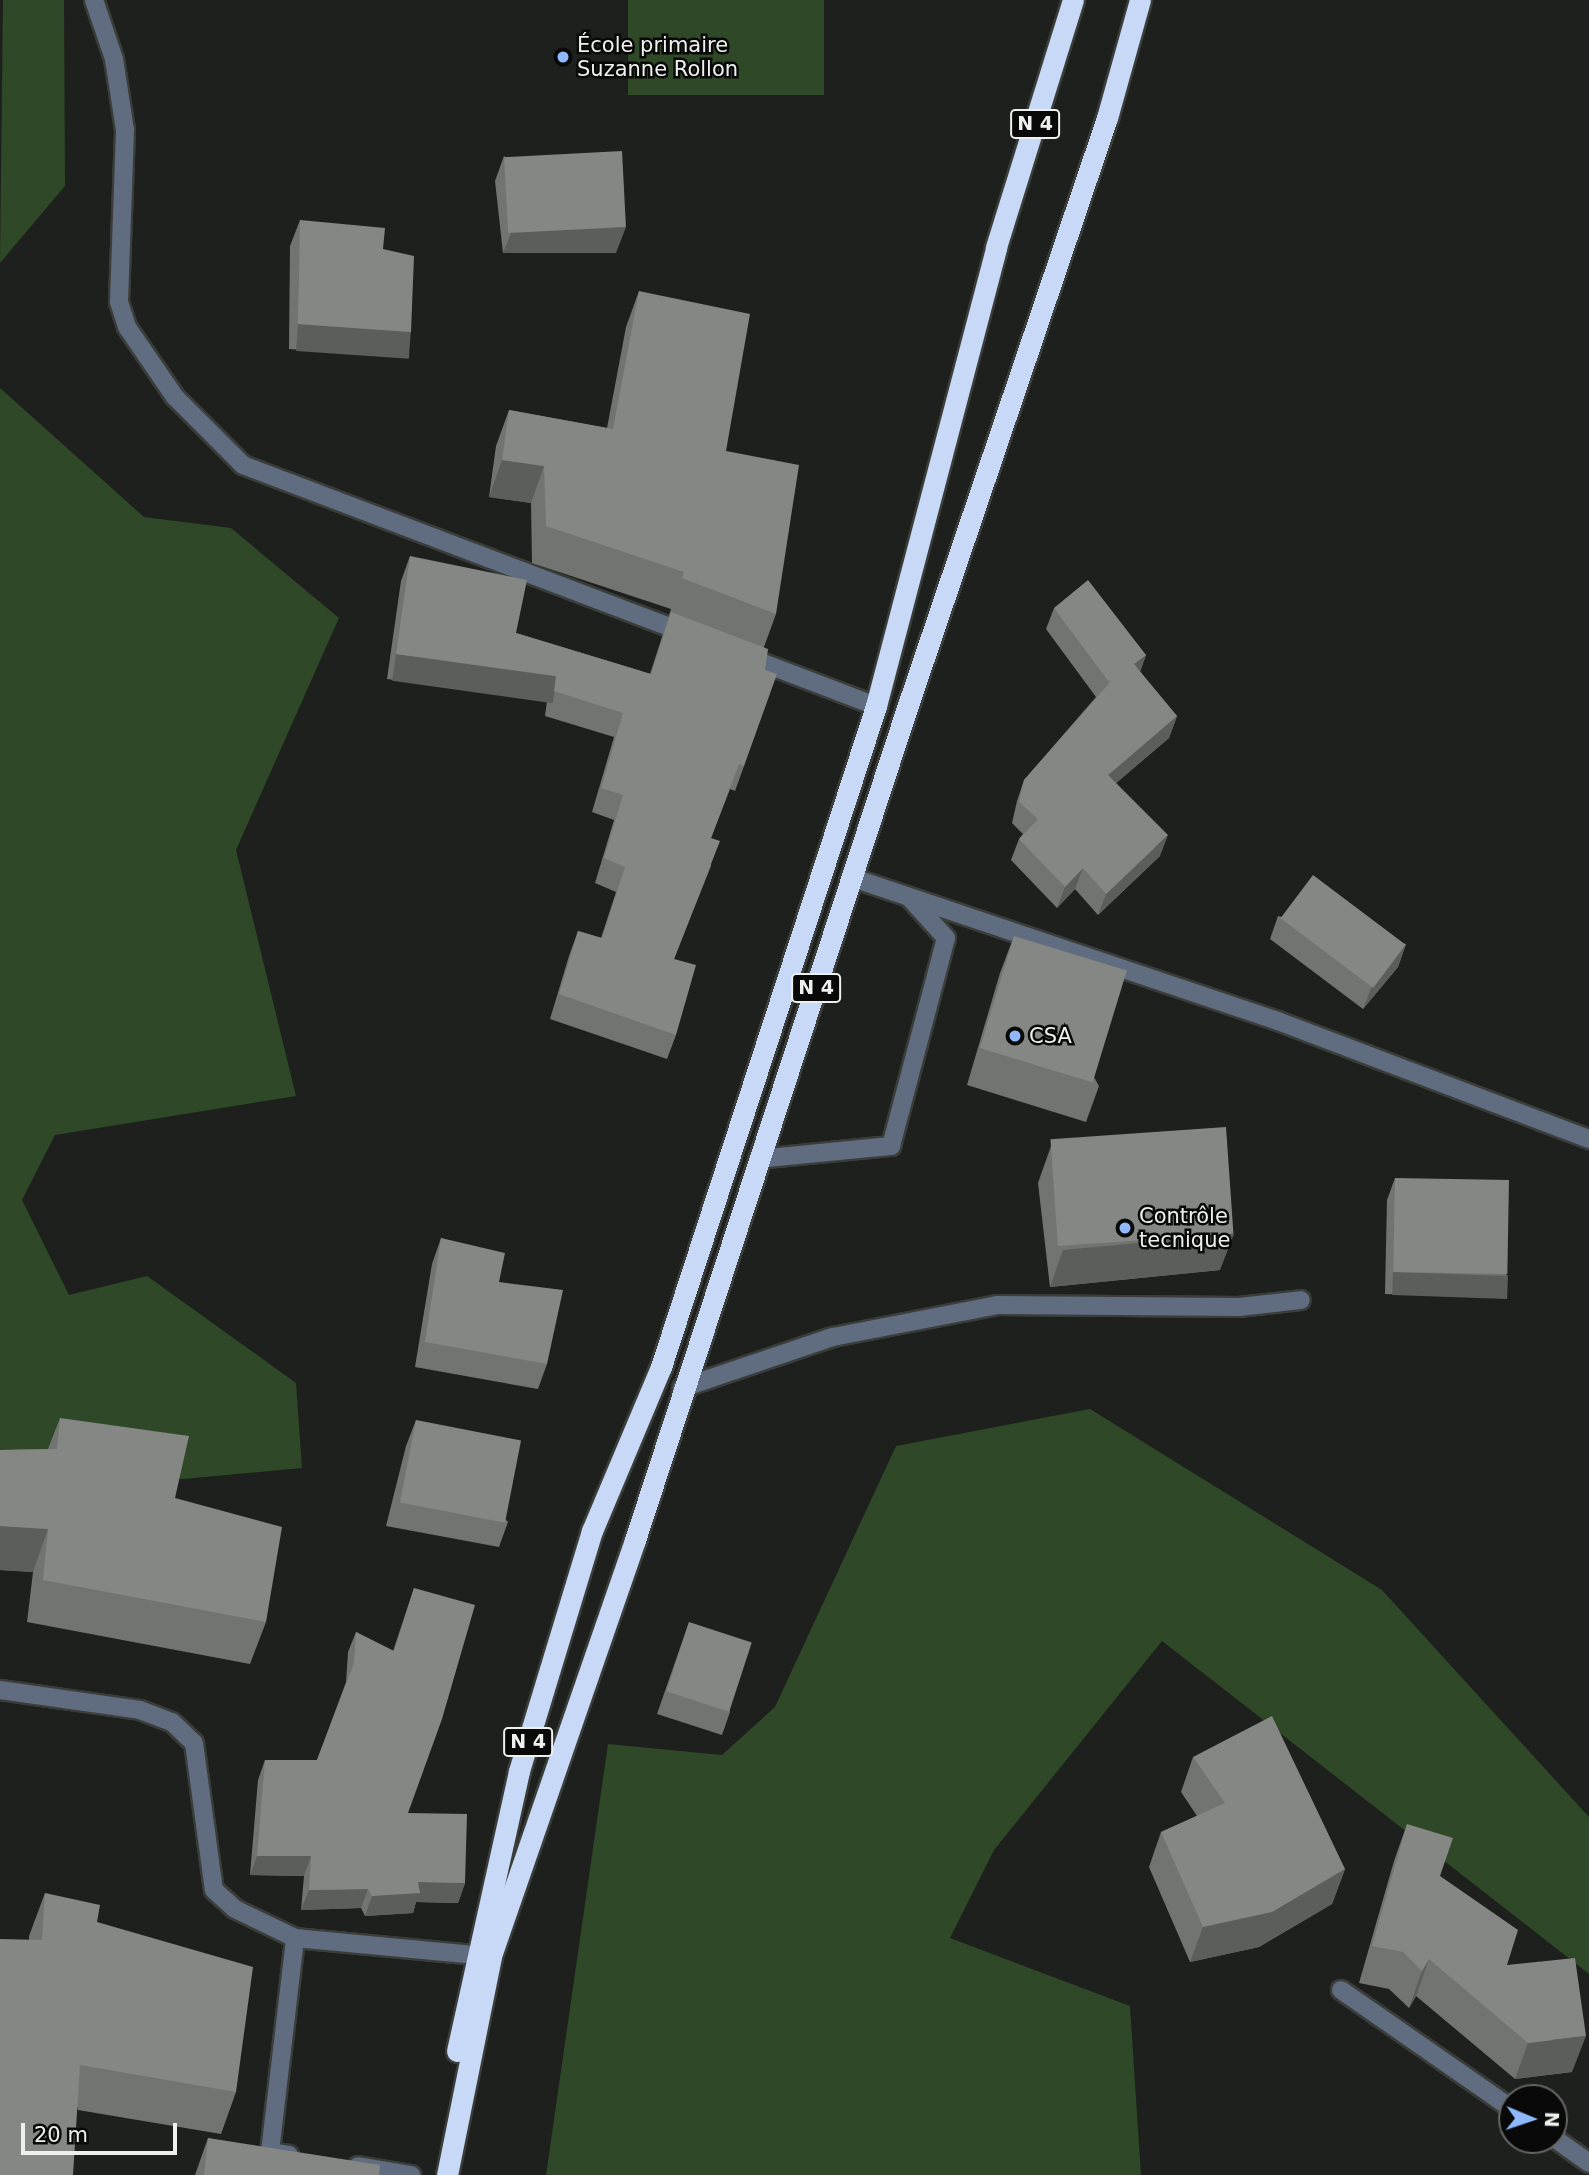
<!DOCTYPE html>
<meta charset="utf-8">
<style>
body{margin:0}
#map{position:relative;width:1589px;height:2175px;overflow:hidden;background:#1d201c;font-family:"DejaVu Sans",sans-serif}
div>[style]{position:absolute}
.green>*{inset:0;background:#2f4827;transform-origin:0 0}
.roads{filter:drop-shadow(2px 0 #3a3d39) drop-shadow(-2px 0 #3a3d39) drop-shadow(0 2px #3a3d39) drop-shadow(0 -2px #3a3d39)}
.lane>*{height:18px;margin:-9px;padding:0 9px;transform-origin:9px;border-radius:9px;background:#606c7f}
.street>*{height:18px;margin:-9px;padding:0 9px;transform-origin:9px;border-radius:9px;background:#606c7f}
.highway>*{height:21px;margin:-10.5px;padding:0 10.5px;transform-origin:10.5px;border-radius:10.5px;background:#c8d9f7}
.wall>*{inset:0;background:#727471}
.shaded-wall>*{inset:0;background:#5c5e5c;transform-origin:0 0}
.building>*{inset:0;background:#848783;transform-origin:0 0}
.dots>*{width:19px;height:19px;translate:-50% -50%;box-sizing:border-box;border:4px solid #080908;border-radius:50%}
span{translate:-50% -50%;white-space:nowrap;text-align:center;line-height:1.15;-webkit-text-stroke:5px #080908;paint-order:stroke}
.shield-label span{padding:2px 5px;background:#080908;border:2px solid;border-radius:5px;-webkit-text-stroke-width:0}
.shield-label{font-size:19px;color:#eef0ee;font-weight:700}
.poi-label{font-size:21px;color:#eef0ee}
.left{translate:0 -50%;text-align:left}
.north{position:absolute;left:1498px;top:2084px;width:70px;height:70px;box-sizing:border-box;background:#080908;border:2px solid #646564;border-radius:50%;rotate:92deg;font-size:19px;font-weight:700;line-height:28px;text-align:center;color:#eef0ee}
.north::after{content:'';display:block;margin:auto;width:24px;height:32px;background:#90b8fd;clip-path:polygon(50% 0,100% 100%,50% 72%,0 100%)}
.scale{position:absolute;left:21px;top:2123px;width:156px;height:32px;box-sizing:border-box;border:4px solid #eef0ee;border-top:0;padding-left:9px;font-size:21px;line-height:24px;white-space:nowrap;color:#eef0ee;-webkit-text-stroke:5px #080908;paint-order:stroke}
</style>
<div id="map">
<div class="green">
<i style="clip-path:polygon(3px 0,64px 0,65px 186px,0 263px)"></i>
<i style="left:628px;top:0;width:196px;height:95px"></i>
<i style="clip-path:polygon(0 388px,144px 517px,231px 528px,339px 618px,236px 850px,296px 1096px,55px 1135px,22px 1200px,69px 1295px,147px 1276px,296px 1383px,302px 1468px,183px 1479px,0 1459px)"></i>
<i style="clip-path:polygon(1090px 1409px,1382px 1590px,1589px 1817px,1589px 1974px,1162px 1641px,994px 1850px,950px 1938px,1130px 2006px,1141px 2175px,546px 2175px,608px 1744px,722px 1755px,775px 1707px,896px 1446px)"></i>
</div>
<div class="roads">
<div class="lane">
<i style="left:758px;top:1159px;width:134px;rotate:-5.6deg"></i>
<i style="left:891px;top:1146px;width:215px;rotate:-75.2deg"></i>
<i style="left:946px;top:938px;width:55px;rotate:-132.1deg"></i>
</div>
<div class="street">
<i style="left:94px;top:0;width:62px;rotate:71.3deg"></i>
<i style="left:114px;top:59px;width:72px;rotate:81.2deg"></i>
<i style="left:125px;top:130px;width:172px;rotate:92deg"></i>
<i style="left:119px;top:302px;width:26px;rotate:72deg"></i>
<i style="left:127px;top:327px;width:85px;rotate:55.6deg"></i>
<i style="left:175px;top:397px;width:96px;rotate:45deg"></i>
<i style="left:243px;top:465px;width:474px;rotate:20.8deg"></i>
<i style="left:745px;top:656px;width:140px;rotate:20.9deg"></i>
<i style="left:853px;top:878px;width:448px;rotate:18.6deg"></i>
<i style="left:1278px;top:1021px;width:333px;rotate:20.8deg"></i>
<i style="left:682px;top:1388px;width:159px;rotate:-18.7deg"></i>
<i style="left:833px;top:1337px;width:167px;rotate:-11deg"></i>
<i style="left:997px;top:1305px;width:242px;rotate:0.5deg"></i>
<i style="left:1239px;top:1307px;width:62px;rotate:-6.4deg"></i>
<i style="left:0;top:1690px;width:141px;rotate:8.1deg"></i>
<i style="left:140px;top:1710px;width:34px;rotate:21deg"></i>
<i style="left:172px;top:1722px;width:30px;rotate:44deg"></i>
<i style="left:194px;top:1743px;width:148px;rotate:82.3deg"></i>
<i style="left:214px;top:1890px;width:28px;rotate:42deg"></i>
<i style="left:235px;top:1909px;width:67px;rotate:25.8deg"></i>
<i style="left:295px;top:1938px;width:182px;rotate:5.4deg"></i>
<i style="left:1341px;top:1990px;width:208px;rotate:34.8deg"></i>
<i style="left:1554px;top:2138px;width:43px;rotate:35.5deg"></i>
<i style="left:289px;top:2155px;width:19px;rotate:-171deg"></i>
<i style="left:270px;top:2152px;width:215px;rotate:-83.3deg"></i>
<i style="left:358px;top:2166px;width:54px;rotate:9.6deg"></i>
</div>
<div class="highway">
<i style="left:457px;top:2051px;width:287px;rotate:-77.5deg"></i>
<i style="left:519px;top:1771px;width:251px;rotate:-73.1deg"></i>
<i style="left:592px;top:1531px;width:178px;rotate:-67.2deg"></i>
<i style="left:661px;top:1367px;width:695px;rotate:-71.98deg"></i>
<i style="left:876px;top:706px;width:474px;rotate:-75.3deg"></i>
<i style="left:996px;top:247px;width:259px;rotate:-72.7deg"></i>
<i style="left:447px;top:2175px;width:223px;rotate:-78.6deg"></i>
<i style="left:491px;top:1956px;width:440px;rotate:-70.9deg"></i>
<i style="left:635px;top:1540px;width:872px;rotate:-71.9deg"></i>
<i style="left:906px;top:711px;width:626px;rotate:-71.28deg"></i>
<i style="left:1107px;top:118px;width:123px;rotate:-74.4deg"></i>
</div>
</div>
<div class="wall">
<i style="clip-path:polygon(504px 156px,616px 253px,503px 253px,495px 181px)"></i>
<i style="clip-path:polygon(300px 220px,383px 249px,411px 332px,402px 357px,289px 349px,290px 246px)"></i>
<i style="clip-path:polygon(639px 291px,726px 451px,776px 614px,764px 647px,744px 766px,735px 791px,730px 789px,711px 838px,711px 866px,674px 959px,676px 1035px,667px 1059px,550px 1019px,569px 956px,578px 931px,601px 938px,616px 892px,595px 883px,614px 820px,592px 812px,614px 737px,545px 716px,547px 701px,387px 679px,401px 581px,410px 556px,516px 633px,650px 674px,671px 609px,532px 563px,531px 503px,489px 497px,496px 446px,509px 410px,607px 428px,626px 327px)"></i>
<i style="clip-path:polygon(1054px 608px,1146px 655px,1140px 672px,1177px 716px,1169px 738px,1116px 783px,1160px 856px,1098px 915px,1075px 889px,1057px 908px,1011px 860px,1019px 839px,1023px 834px,1012px 823px,1017px 801px,1024px 780px,1096px 697px,1046px 629px)"></i>
<i style="clip-path:polygon(1278px 916px,1406px 944px,1398px 967px,1363px 1009px,1270px 939px)"></i>
<i style="clip-path:polygon(1014px 936px,1099px 1086px,1086px 1122px,967px 1085px,1000px 973px)"></i>
<i style="clip-path:polygon(1051px 1146px,1220px 1270px,1050px 1287px,1038px 1183px)"></i>
<i style="clip-path:polygon(1395px 1178px,1508px 1276px,1500px 1298px,1385px 1294px,1387px 1200px)"></i>
<i style="clip-path:polygon(441px 1238px,499px 1282px,547px 1364px,538px 1389px,415px 1367px,432px 1264px)"></i>
<i style="clip-path:polygon(60px 1418px,175px 1498px,266px 1622px,250px 1664px,27px 1622px,33px 1572px,0 1570px,0 1450px,48px 1449px)"></i>
<i style="clip-path:polygon(416px 1420px,508px 1522px,499px 1547px,386px 1526px,406px 1446px)"></i>
<i style="clip-path:polygon(414px 1588px,408px 1813px,465px 1883px,458px 1903px,416px 1902px,413px 1913px,365px 1916px,361px 1908px,301px 1910px,304px 1876px,250px 1875px,258px 1780px,265px 1760px,317px 1760px,346px 1682px,348px 1652px,356px 1632px,393px 1651px)"></i>
<i style="clip-path:polygon(689px 1622px,730px 1712px,722px 1735px,657px 1714px)"></i>
<i style="clip-path:polygon(1193px 1757px,1345px 1869px,1332px 1904px,1259px 1947px,1190px 1962px,1149px 1867px,1161px 1832px,1197px 1816px,1181px 1792px)"></i>
<i style="clip-path:polygon(1407px 1824px,1440px 1876px,1507px 1965px,1572px 2072px,1515px 2079px,1416px 1996px,1409px 2008px,1389px 1989px,1359px 1983px,1394px 1861px)"></i>
<i style="clip-path:polygon(45px 1893px,97px 1922px,236px 2092px,221px 2134px,78px 2110px,29px 1940px,29px 1936px)"></i>
<i style="clip-path:polygon(208px 2138px,379px 2175px,195px 2175px)"></i>
</div>
<div class="shaded-wall">
<i style="clip-path:polygon(626px 227px,616px 253px,503px 253px,513px 228px)"></i>
<i style="left:298px;top:324px;width:113px;height:27px;rotate:4deg"></i>
<i style="clip-path:polygon(502px 460px,544px 466px,531px 503px,489px 497px)"></i>
<i style="left:396px;top:654px;width:162px;height:27px;rotate:8deg"></i>
<i style="clip-path:polygon(1146px 655px,1138px 676px,1134px 664px)"></i>
<i style="clip-path:polygon(1177px 716px,1169px 738px,1100px 797px,1108px 775px)"></i>
<i style="clip-path:polygon(1168px 835px,1160px 856px,1098px 915px,1106px 894px)"></i>
<i style="clip-path:polygon(1083px 868px,1075px 889px,1057px 908px,1065px 887px)"></i>
<i style="clip-path:polygon(1406px 944px,1398px 967px,1363px 1009px,1372px 986px)"></i>
<i style="clip-path:polygon(1234px 1234px,1220px 1270px,1050px 1287px,1063px 1250px)"></i>
<i style="left:1393px;top:1272px;width:115px;height:23px;rotate:2deg"></i>
<i style="clip-path:polygon(0 1526px,48px 1529px,33px 1572px,0 1570px)"></i>
<i style="clip-path:polygon(257px 1856px,311px 1856px,304px 1876px,250px 1875px)"></i>
<i style="clip-path:polygon(1345px 1869px,1332px 1904px,1259px 1947px,1190px 1962px,1203px 1927px)"></i>
<i style="clip-path:polygon(418px 1882px,465px 1883px,458px 1903px,416px 1902px,413px 1913px,365px 1916px,372px 1896px)"></i>
<i style="clip-path:polygon(368px 1889px,361px 1908px,301px 1910px,309px 1890px)"></i>
<i style="clip-path:polygon(1429px 1959px,1416px 1996px,1409px 2008px,1422px 1971px)"></i>
<i style="clip-path:polygon(1586px 2036px,1572px 2072px,1515px 2079px,1528px 2043px)"></i>
</div>
<div class="building">
<i style="left:622px;top:151px;width:76px;height:118px;rotate:87deg"></i>
<i style="clip-path:polygon(300px 220px,385px 228px,383px 249px,414px 256px,411px 332px,298px 324px)"></i>
<i style="clip-path:polygon(639px 291px,750px 314px,726px 451px,799px 465px,776px 614px,682px 578px,684px 572px,546px 526px,544px 466px,502px 460px,509px 410px,613px 429px)"></i>
<i style="clip-path:polygon(410px 556px,527px 580px,516px 633px,651px 674px,671px 612px,768px 649px,765px 670px,777px 674px,744px 766px,739px 764px,711px 838px,720px 841px,674px 959px,696px 965px,676px 1035px,559px 994px,578px 931px,602px 938px,625px 867px,604px 858px,623px 795px,601px 788px,623px 713px,554px 691px,556px 676px,396px 654px)"></i>
<i style="clip-path:polygon(1088px 580px,1146px 655px,1134px 664px,1177px 716px,1108px 775px,1168px 835px,1106px 894px,1083px 868px,1065px 887px,1019px 839px,1038px 819px,1019px 802px,1024px 780px,1112px 680px,1109px 682px,1054px 608px)"></i>
<i style="left:1313px;top:875px;width:116px;height:54px;rotate:37deg"></i>
<i style="left:1014px;top:936px;width:118px;height:117px;rotate:17deg"></i>
<i style="left:1226px;top:1127px;width:107px;height:176px;rotate:86deg"></i>
<i style="left:1395px;top:1178px;width:114px;height:94px;rotate:1deg"></i>
<i style="clip-path:polygon(441px 1238px,505px 1253px,499px 1282px,563px 1290px,547px 1364px,425px 1342px)"></i>
<i style="clip-path:polygon(60px 1418px,189px 1436px,175px 1498px,282px 1527px,266px 1622px,43px 1580px,48px 1529px,0 1526px,0 1450px,57px 1449px)"></i>
<i style="left:416px;top:1420px;width:107px;height:84px;rotate:11deg"></i>
<i style="clip-path:polygon(414px 1588px,475px 1605px,442px 1719px,408px 1813px,467px 1814px,465px 1883px,418px 1882px,420px 1893px,372px 1896px,368px 1889px,309px 1890px,311px 1856px,257px 1856px,265px 1760px,317px 1760px,354px 1663px,356px 1632px,394px 1651px)"></i>
<i style="left:689px;top:1622px;width:66px;height:73px;rotate:18deg"></i>
<i style="clip-path:polygon(1272px 1716px,1345px 1869px,1272px 1912px,1203px 1927px,1161px 1832px,1225px 1803px,1193px 1757px)"></i>
<i style="clip-path:polygon(1407px 1824px,1453px 1838px,1440px 1876px,1518px 1930px,1507px 1965px,1575px 1958px,1586px 2036px,1528px 2043px,1429px 1959px,1422px 1971px,1403px 1952px,1372px 1946px)"></i>
<i style="clip-path:polygon(45px 1893px,100px 1905px,97px 1922px,253px 1967px,236px 2092px,80px 2065px,73px 2175px,0 2175px,0 1939px,42px 1940px)"></i>
<i style="clip-path:polygon(208px 2138px,380px 2165px,379px 2175px,204px 2175px)"></i>
</div>
<div class="dots">
<i style="left:563px;top:57px;background:#90b8fd"></i>
<i style="left:1015px;top:1036px;background:#90b8fd"></i>
<i style="left:1125px;top:1228px;background:#90b8fd"></i>
</div>
<div class="shield-label">
<span style="left:1035px;top:124px">N 4</span>
<span style="left:816px;top:988px">N 4</span>
<span style="left:528px;top:1742px">N 4</span>
</div>
<div class="poi-label">
<span class="left" style="left:577px;top:57px">École primaire<br>Suzanne Rollon</span>
<span class="left" style="left:1029px;top:1036px">CSA</span>
<span class="left" style="left:1139px;top:1228px">Contrôle<br>tecnique</span>
</div>
<div class="north">N</div>
<div class="scale">20 m</div>
</div>
